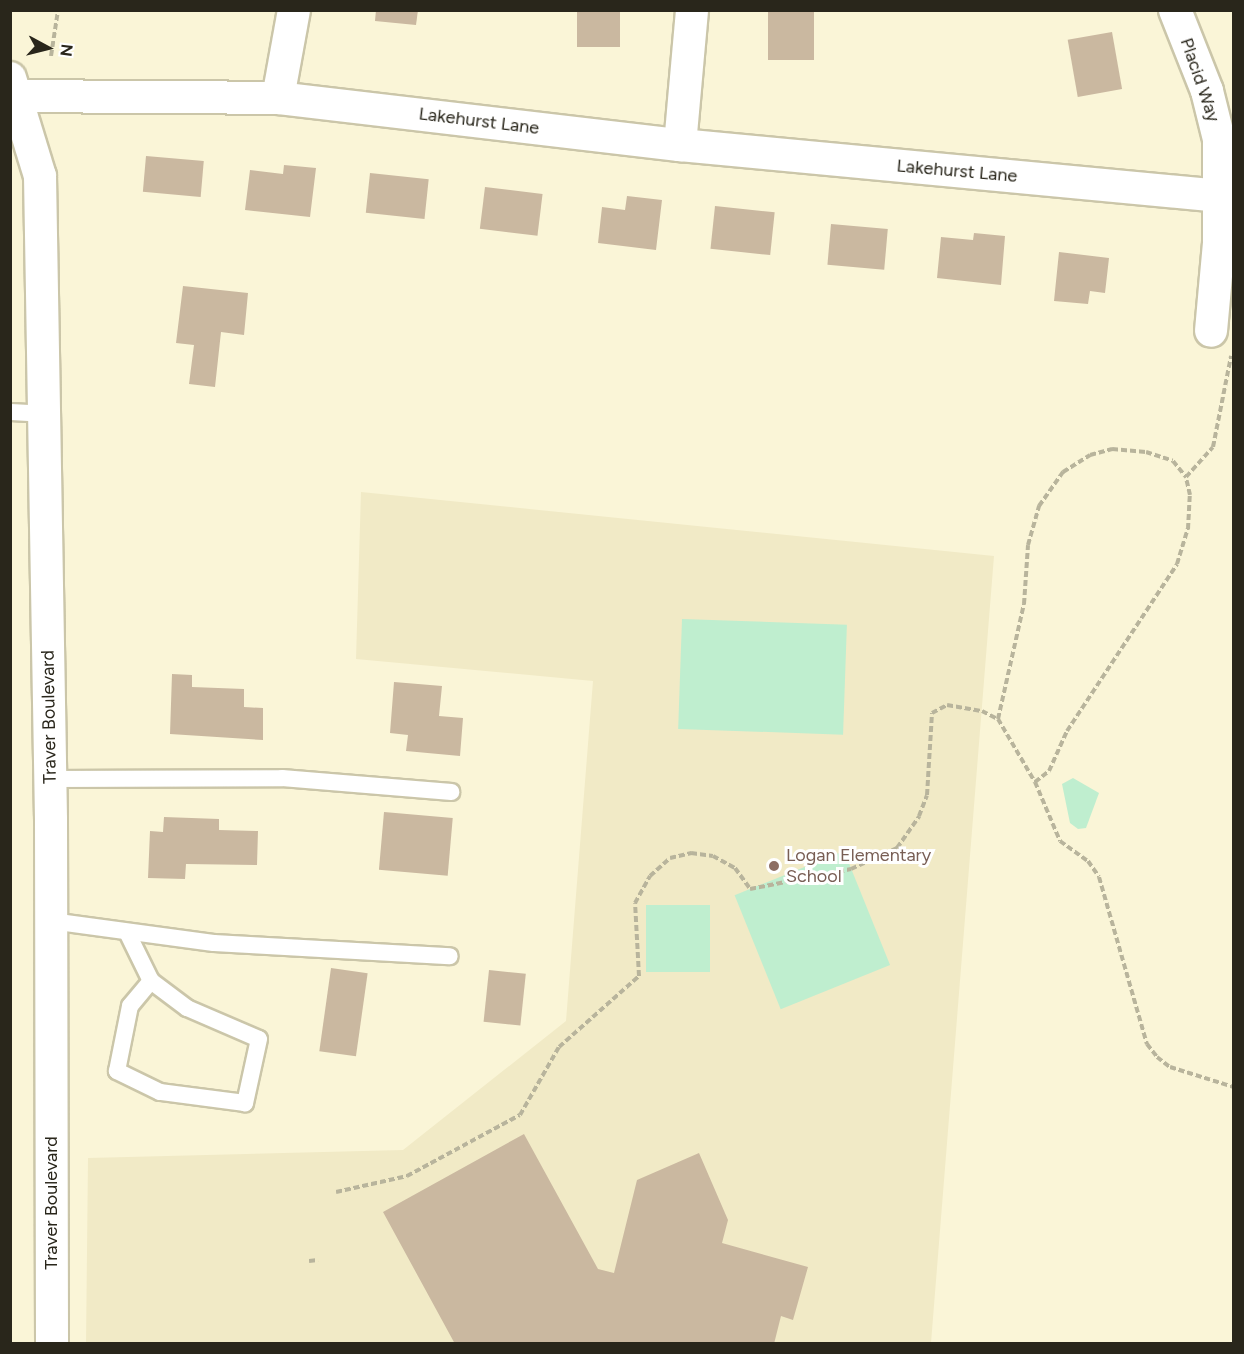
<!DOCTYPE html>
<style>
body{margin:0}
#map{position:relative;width:1244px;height:1354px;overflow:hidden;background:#faf5d7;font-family:Figtree,sans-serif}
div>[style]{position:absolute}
.built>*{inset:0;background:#f1eac6}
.green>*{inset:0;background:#bfeecf;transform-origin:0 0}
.building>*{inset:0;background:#cab8a0;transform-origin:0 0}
.path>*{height:4px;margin-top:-2px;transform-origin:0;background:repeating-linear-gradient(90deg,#b8b49c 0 6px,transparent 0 9px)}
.roads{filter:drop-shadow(2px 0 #cbc6a9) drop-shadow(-2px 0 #cbc6a9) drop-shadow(0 2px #cbc6a9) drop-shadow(0 -2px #cbc6a9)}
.service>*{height:16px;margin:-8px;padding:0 8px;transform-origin:8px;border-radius:8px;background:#fff}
.minor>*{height:32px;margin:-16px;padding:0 16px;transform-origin:16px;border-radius:16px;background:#fff}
.dots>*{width:16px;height:16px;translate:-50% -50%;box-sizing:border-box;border:3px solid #fff;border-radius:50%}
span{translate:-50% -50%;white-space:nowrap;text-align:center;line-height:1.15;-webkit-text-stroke:6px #fff;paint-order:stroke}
.street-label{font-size:18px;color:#29261b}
.education-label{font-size:18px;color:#785e54}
.left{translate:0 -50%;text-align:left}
.frame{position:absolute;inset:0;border:12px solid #29261b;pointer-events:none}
.north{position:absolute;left:18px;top:18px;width:60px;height:60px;-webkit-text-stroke:4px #fff;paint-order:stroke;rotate:97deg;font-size:16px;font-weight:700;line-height:24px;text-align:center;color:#29261b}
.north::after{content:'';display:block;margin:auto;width:21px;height:27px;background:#29261b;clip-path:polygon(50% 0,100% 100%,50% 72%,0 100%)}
</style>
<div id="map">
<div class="built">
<i style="clip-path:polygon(361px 492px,994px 556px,931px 1343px,86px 1344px,88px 1158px,403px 1150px,566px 1021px,593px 681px,356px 659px)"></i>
</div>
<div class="green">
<i style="left:682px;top:619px;width:165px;height:110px;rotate:2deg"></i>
<i style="clip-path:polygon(1073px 778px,1099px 793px,1086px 828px,1078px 829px,1070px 823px,1062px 784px)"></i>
<i style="left:844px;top:851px;width:123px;height:118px;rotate:68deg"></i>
<i style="left:646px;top:905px;width:64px;height:67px"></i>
</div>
<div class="building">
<i style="clip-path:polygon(376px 10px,418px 10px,416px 25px,375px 21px)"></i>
<i style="left:577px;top:10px;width:43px;height:37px"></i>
<i style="left:768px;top:10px;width:46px;height:50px"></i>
<i style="left:1112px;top:32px;width:58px;height:45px;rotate:80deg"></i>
<i style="left:146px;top:156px;width:58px;height:36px;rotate:5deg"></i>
<i style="clip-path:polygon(284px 165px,316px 168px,310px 217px,245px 210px,250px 170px,283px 174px)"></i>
<i style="left:370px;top:173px;width:59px;height:40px;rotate:6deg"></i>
<i style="left:485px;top:187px;width:58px;height:42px;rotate:7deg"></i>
<i style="clip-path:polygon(627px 196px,662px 200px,656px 250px,598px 243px,602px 207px,625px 210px)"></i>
<i style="left:715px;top:206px;width:60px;height:43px;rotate:6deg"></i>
<i style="left:831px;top:224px;width:57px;height:41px;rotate:5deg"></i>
<i style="clip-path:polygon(974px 233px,1005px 236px,1001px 285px,937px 278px,941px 237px,973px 240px)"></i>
<i style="clip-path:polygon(1059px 252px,1109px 258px,1105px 293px,1090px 291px,1088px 304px,1054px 301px)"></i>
<i style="clip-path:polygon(183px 286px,248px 293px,244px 335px,221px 332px,215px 387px,189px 384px,194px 345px,176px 343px)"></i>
<i style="clip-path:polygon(172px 674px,192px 675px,192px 687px,244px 689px,244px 707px,263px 708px,263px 740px,170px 734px)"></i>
<i style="clip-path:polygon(394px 682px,442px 686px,439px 716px,463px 718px,460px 756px,406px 751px,408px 735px,390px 733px)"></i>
<i style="left:384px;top:812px;width:69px;height:58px;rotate:5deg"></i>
<i style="clip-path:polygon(164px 817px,219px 819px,219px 830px,258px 831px,257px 865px,186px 864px,185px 879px,148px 878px,150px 831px,163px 832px)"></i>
<i style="left:331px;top:968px;width:37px;height:84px;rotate:8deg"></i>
<i style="left:489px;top:970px;width:37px;height:52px;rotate:6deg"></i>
<i style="clip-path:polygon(524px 1134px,598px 1269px,614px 1273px,637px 1180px,699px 1153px,728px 1220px,722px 1243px,808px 1267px,793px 1320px,781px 1316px,774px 1344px,455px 1344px,383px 1212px)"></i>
</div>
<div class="path">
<i style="left:51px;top:56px;width:47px;rotate:-81.3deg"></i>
<i style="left:998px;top:719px;width:118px;rotate:-77.3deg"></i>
<i style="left:1024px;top:604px;width:59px;rotate:-86.1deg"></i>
<i style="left:1028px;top:545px;width:41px;rotate:-74.2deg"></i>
<i style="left:1039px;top:506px;width:42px;rotate:-54.8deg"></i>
<i style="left:1063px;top:472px;width:32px;rotate:-32deg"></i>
<i style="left:1090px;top:455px;width:23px;rotate:-15deg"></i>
<i style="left:1112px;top:449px;width:34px;rotate:5deg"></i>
<i style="left:1146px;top:452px;width:28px;rotate:18deg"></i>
<i style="left:1173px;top:461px;width:21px;rotate:51deg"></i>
<i style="left:1035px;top:782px;width:18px;rotate:-38deg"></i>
<i style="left:1049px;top:771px;width:44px;rotate:-65.8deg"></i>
<i style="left:1067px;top:731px;width:200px;rotate:-56.6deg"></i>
<i style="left:1177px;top:564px;width:37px;rotate:-73deg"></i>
<i style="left:1188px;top:529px;width:34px;rotate:-87deg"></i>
<i style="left:1190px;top:495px;width:18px;rotate:-103deg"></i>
<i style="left:1186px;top:477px;width:40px;rotate:-48deg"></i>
<i style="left:1213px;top:447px;width:93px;rotate:-78.8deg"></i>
<i style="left:336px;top:1192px;width:73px;rotate:-12.7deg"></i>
<i style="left:407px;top:1176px;width:128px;rotate:-28.4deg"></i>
<i style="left:520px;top:1115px;width:78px;rotate:-60.2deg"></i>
<i style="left:559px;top:1047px;width:107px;rotate:-41.6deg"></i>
<i style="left:639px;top:976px;width:73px;rotate:-93.1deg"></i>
<i style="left:635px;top:903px;width:31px;rotate:-61deg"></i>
<i style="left:650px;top:876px;width:27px;rotate:-42deg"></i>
<i style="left:670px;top:858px;width:22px;rotate:-13deg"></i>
<i style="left:691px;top:853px;width:22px;rotate:8deg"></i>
<i style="left:713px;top:856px;width:25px;rotate:29deg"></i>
<i style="left:735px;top:868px;width:26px;rotate:54deg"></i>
<i style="left:750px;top:889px;width:103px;rotate:-11.2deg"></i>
<i style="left:851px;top:869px;width:51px;rotate:-24.5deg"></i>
<i style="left:897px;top:848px;width:39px;rotate:-55deg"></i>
<i style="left:919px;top:816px;width:22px;rotate:-69deg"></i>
<i style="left:927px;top:795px;width:82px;rotate:-86.5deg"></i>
<i style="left:932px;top:713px;width:17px;rotate:-28deg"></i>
<i style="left:947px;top:705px;width:36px;rotate:10deg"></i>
<i style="left:982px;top:711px;width:18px;rotate:27deg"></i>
<i style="left:998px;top:719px;width:73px;rotate:59.6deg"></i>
<i style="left:1035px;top:782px;width:64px;rotate:67deg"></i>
<i style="left:1060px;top:841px;width:34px;rotate:36deg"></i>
<i style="left:1088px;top:861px;width:19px;rotate:55deg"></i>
<i style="left:1099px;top:877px;width:174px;rotate:74deg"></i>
<i style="left:1147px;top:1044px;width:16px;rotate:52deg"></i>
<i style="left:1157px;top:1057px;width:16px;rotate:38deg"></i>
<i style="left:1170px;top:1067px;width:67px;rotate:17.4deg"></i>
<i style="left:309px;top:1261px;width:9px;rotate:-6deg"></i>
</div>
<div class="roads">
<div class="service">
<i style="left:10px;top:412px;width:33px;rotate:3deg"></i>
<i style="left:50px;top:779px;width:232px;rotate:-0.2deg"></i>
<i style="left:282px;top:778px;width:170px;rotate:4.7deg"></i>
<i style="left:51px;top:921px;width:164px;rotate:7.7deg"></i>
<i style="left:214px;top:943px;width:236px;rotate:3.2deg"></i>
<i style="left:127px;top:932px;width:55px;rotate:63.9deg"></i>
<i style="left:151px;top:981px;width:45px;rotate:36.9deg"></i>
<i style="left:187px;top:1008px;width:78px;rotate:23.3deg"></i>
<i style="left:259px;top:1039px;width:66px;rotate:102.3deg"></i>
<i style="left:245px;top:1103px;width:86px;rotate:-172.6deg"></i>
<i style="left:160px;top:1092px;width:48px;rotate:-154deg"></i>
<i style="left:117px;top:1071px;width:66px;rotate:-78.7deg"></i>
<i style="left:130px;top:1006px;width:33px;rotate:-50deg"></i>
</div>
<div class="minor">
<i style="left:1175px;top:10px;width:87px;rotate:68.4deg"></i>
<i style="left:1207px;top:91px;width:49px;rotate:76deg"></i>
<i style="left:1219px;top:139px;width:104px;rotate:90deg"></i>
<i style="left:1219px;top:243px;width:88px;rotate:95.2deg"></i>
<i style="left:10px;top:78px;width:102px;rotate:73deg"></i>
<i style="left:40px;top:176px;width:644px;rotate:89.02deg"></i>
<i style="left:51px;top:820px;width:524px;rotate:89.89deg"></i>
<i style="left:10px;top:96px;width:268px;rotate:0.4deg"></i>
<i style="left:278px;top:98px;width:405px;rotate:6.7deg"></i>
<i style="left:680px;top:145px;width:543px;rotate:5.39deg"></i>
<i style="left:1221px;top:196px;width:13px;rotate:-9deg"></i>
<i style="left:278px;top:98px;width:89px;rotate:-79.7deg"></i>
<i style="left:680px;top:145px;width:136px;rotate:-84.9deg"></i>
</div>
</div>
<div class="dots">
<i style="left:774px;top:866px;background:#8d6e63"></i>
</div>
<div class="street-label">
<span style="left:1200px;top:80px;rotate:71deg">Placid Way</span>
<span style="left:479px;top:121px;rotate:7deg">Lakehurst Lane</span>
<span style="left:957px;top:171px;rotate:5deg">Lakehurst Lane</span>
<span style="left:49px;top:717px;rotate:-91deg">Traver Boulevard</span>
<span style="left:51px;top:1203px;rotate:-90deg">Traver Boulevard</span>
</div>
<div class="education-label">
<span class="left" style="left:786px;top:866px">Logan Elementary<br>School</span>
</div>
<div class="frame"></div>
<div class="north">N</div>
</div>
